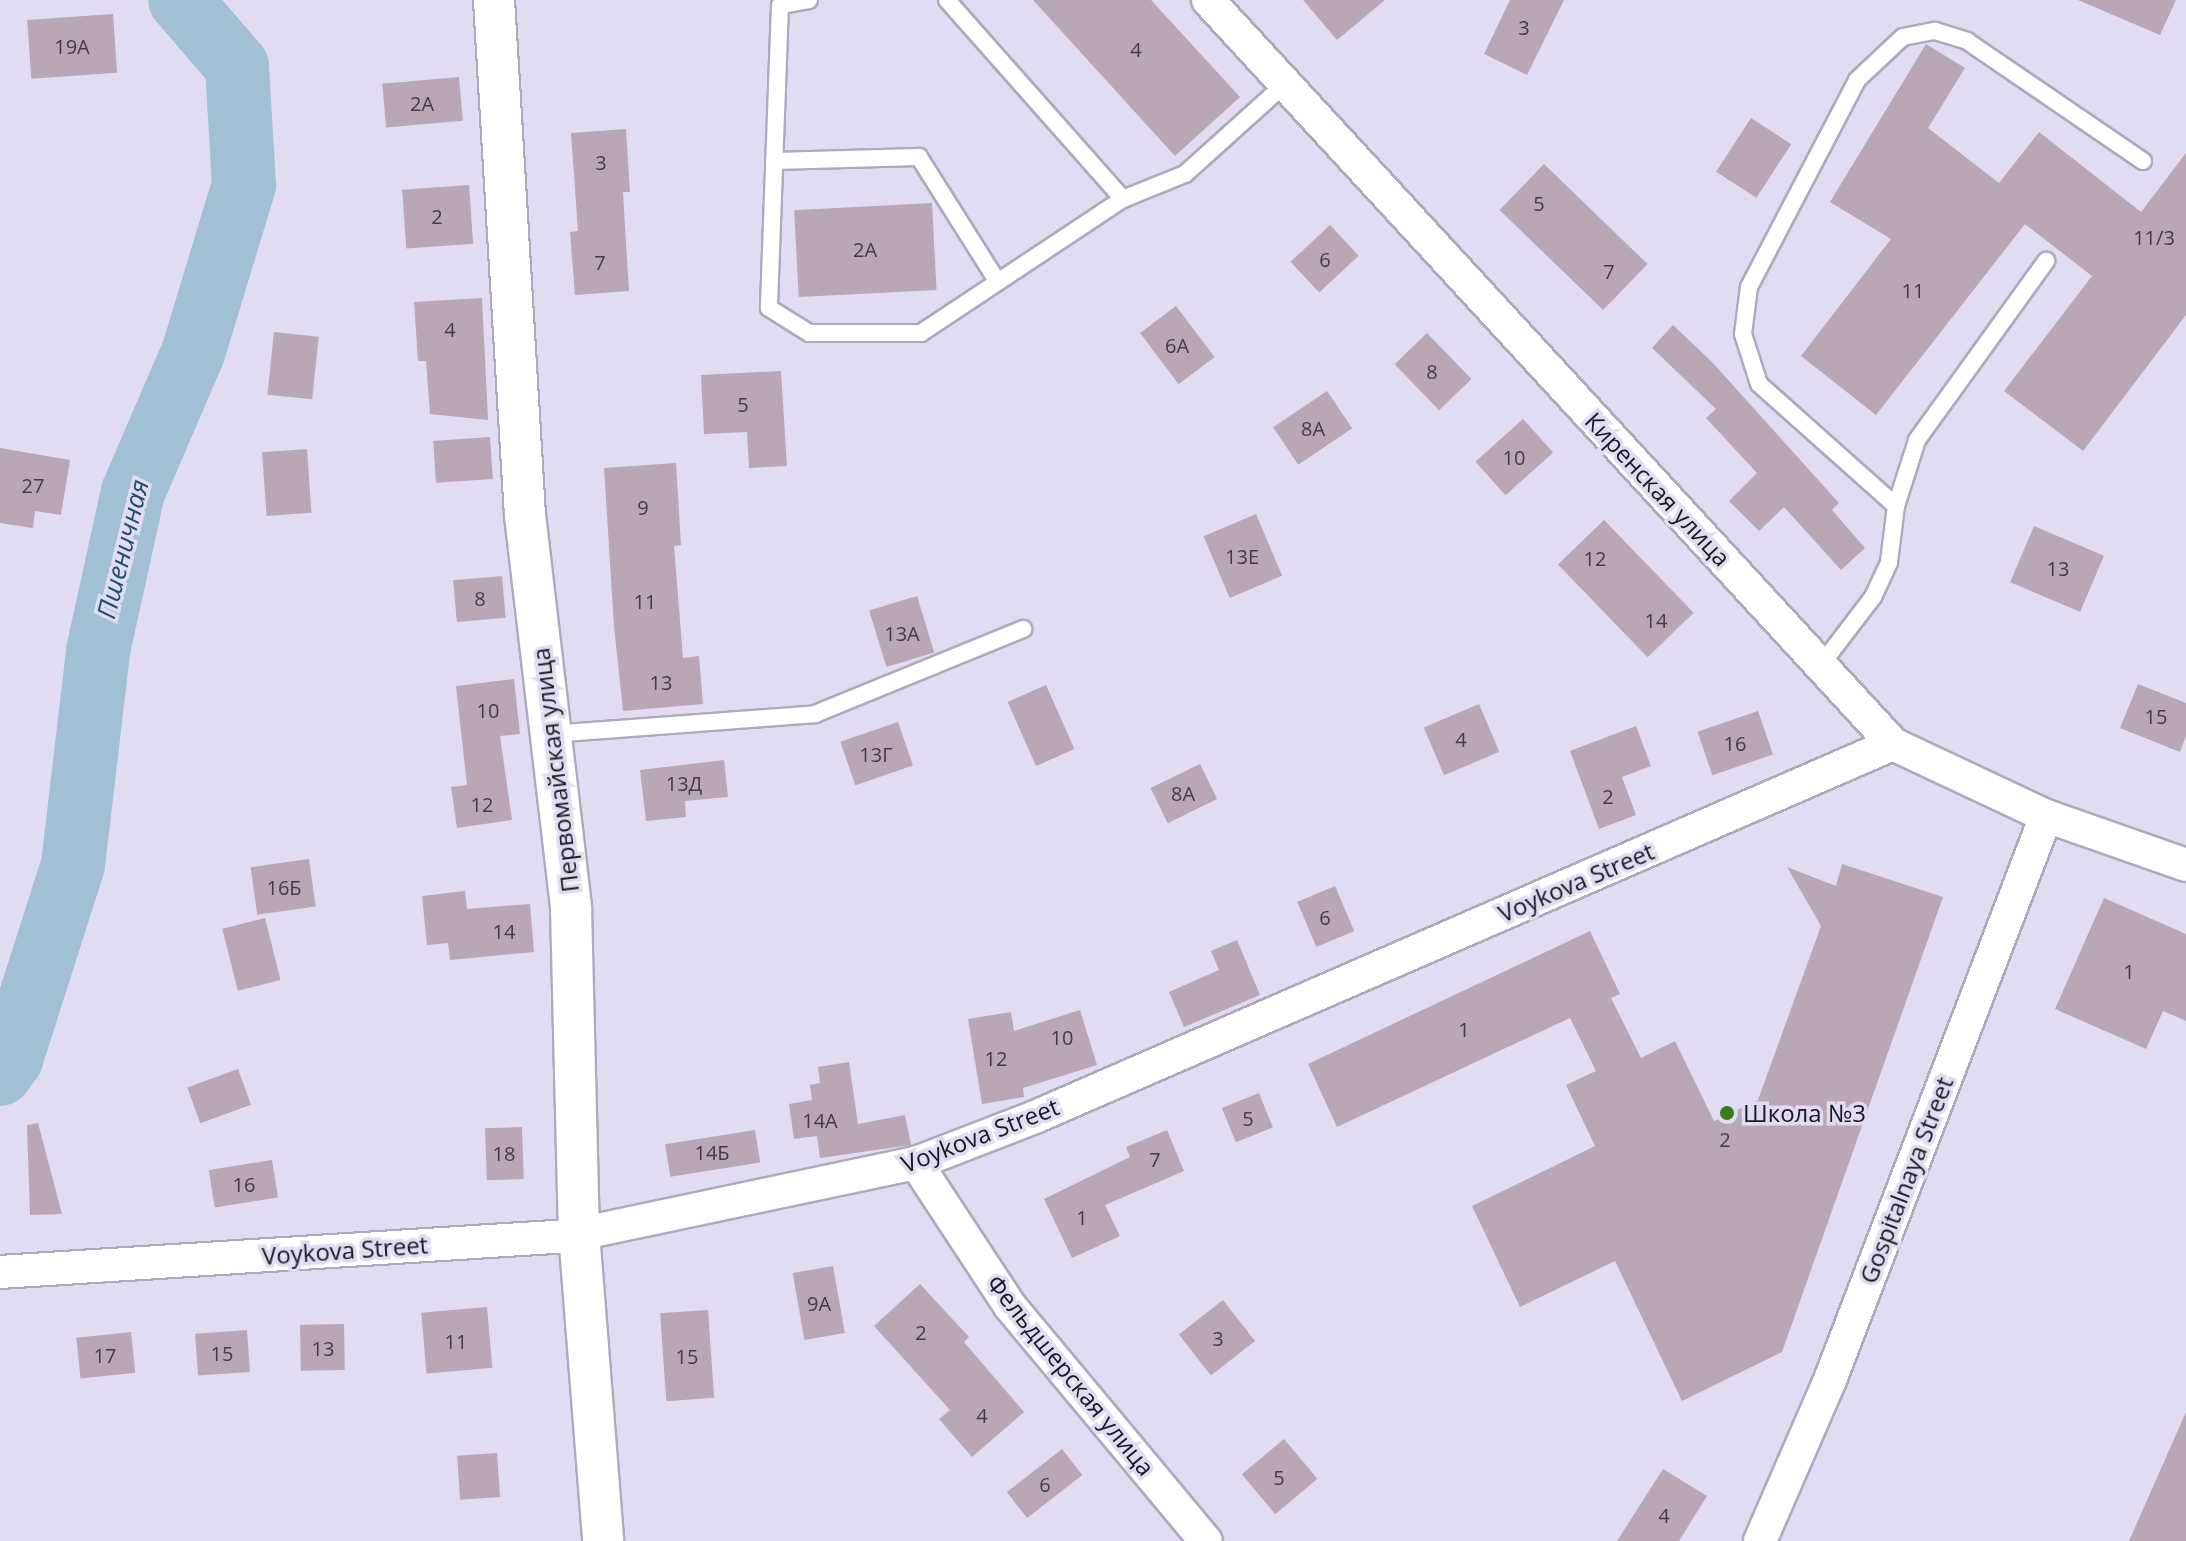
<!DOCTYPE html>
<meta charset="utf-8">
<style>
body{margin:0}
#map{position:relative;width:2186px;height:1541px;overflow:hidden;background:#e1dcf1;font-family:"Open Sans",sans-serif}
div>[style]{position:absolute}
.river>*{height:64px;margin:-32px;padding:0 32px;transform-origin:32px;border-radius:32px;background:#a2c0d5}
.building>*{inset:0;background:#b9a7b6;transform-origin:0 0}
.roads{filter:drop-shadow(2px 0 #afa9be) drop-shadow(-2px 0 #afa9be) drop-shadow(0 2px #afa9be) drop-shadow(0 -2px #afa9be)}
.service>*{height:16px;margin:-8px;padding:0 8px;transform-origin:8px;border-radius:8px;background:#fff}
.minor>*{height:32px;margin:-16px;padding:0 16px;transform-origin:16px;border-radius:16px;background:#fff}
.tertiary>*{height:40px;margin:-20px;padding:0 20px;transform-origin:20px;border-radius:20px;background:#fff}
.dots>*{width:22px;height:22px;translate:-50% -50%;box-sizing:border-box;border:4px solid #e1dcf1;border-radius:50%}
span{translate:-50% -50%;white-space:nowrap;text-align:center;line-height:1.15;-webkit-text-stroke:7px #e1dcf1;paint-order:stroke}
.number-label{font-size:20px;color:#423c46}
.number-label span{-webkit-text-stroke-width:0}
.street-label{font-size:24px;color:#1a1820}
.poi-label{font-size:24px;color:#1a1820}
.left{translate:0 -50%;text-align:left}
.water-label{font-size:26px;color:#1c4f6e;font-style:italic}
</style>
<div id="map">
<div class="river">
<i style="left:0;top:1074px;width:19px;rotate:-54deg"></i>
<i style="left:11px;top:1059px;width:204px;rotate:-72.3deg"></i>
<i style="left:73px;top:865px;width:215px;rotate:-83.3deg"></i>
<i style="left:98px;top:651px;width:163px;rotate:-77.6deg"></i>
<i style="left:133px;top:492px;width:151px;rotate:-66.7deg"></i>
<i style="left:193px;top:353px;width:176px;rotate:-73.1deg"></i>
<i style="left:244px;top:185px;width:119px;rotate:-93.4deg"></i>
<i style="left:237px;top:66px;width:87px;rotate:-130.8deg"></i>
</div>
<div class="building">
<i style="clip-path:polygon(1033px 0,1151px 0,1240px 97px,1175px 156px)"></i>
<i style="clip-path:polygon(1303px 0,1385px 0,1337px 40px)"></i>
<i style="clip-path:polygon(1510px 0,1564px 0,1527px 75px,1484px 54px)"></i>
<i style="clip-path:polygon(2078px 0,2176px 0,2160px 35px)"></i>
<i style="left:113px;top:14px;width:59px;height:86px;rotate:86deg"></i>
<i style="clip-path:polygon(1926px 44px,1965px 68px,1928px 128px,1999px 183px,2039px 132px,2141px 212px,2186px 153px,2186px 315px,2083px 451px,2004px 391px,2092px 276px,2025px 224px,1876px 415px,1801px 356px,1891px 239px,1830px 202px)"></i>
<i style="left:459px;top:77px;width:44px;height:77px;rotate:85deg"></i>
<i style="left:1751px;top:118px;width:48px;height:64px;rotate:33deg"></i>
<i style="clip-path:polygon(626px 129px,630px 192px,623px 192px,629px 291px,575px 295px,570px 232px,578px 231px,571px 133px)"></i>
<i style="left:1544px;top:164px;width:144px;height:64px;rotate:44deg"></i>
<i style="left:469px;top:185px;width:59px;height:67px;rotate:86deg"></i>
<i style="left:932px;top:203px;width:87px;height:138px;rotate:87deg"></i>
<i style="left:1330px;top:225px;width:42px;height:54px;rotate:47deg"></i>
<i style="clip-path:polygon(482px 298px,488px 420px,430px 414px,426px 361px,418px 361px,414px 302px)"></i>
<i style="left:1176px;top:306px;width:64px;height:45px;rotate:53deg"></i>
<i style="clip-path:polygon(1673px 325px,1712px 362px,1839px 503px,1832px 510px,1865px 548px,1841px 570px,1784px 507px,1759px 531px,1729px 501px,1757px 473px,1706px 418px,1716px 409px,1652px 348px)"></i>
<i style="left:274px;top:332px;width:45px;height:63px;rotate:6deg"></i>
<i style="left:1427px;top:333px;width:64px;height:45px;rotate:46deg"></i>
<i style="clip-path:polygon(781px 371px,787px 466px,749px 468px,747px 432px,704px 434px,701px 375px)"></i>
<i style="left:1327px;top:391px;width:45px;height:65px;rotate:56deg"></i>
<i style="left:1523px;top:419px;width:45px;height:64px;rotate:48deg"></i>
<i style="left:490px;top:437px;width:42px;height:57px;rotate:86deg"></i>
<i style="clip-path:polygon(0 448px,70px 460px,61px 515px,35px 511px,33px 528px,0 523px)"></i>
<i style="left:307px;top:449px;width:64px;height:45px;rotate:86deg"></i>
<i style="clip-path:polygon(676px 463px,681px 545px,674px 546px,683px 658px,699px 656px,703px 704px,623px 711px,614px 626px,604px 468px)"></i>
<i style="left:1256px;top:514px;width:67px;height:57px;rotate:67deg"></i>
<i style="left:1604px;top:520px;width:129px;height:64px;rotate:46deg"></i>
<i style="left:2034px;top:526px;width:76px;height:61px;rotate:23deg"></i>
<i style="left:502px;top:576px;width:42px;height:49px;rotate:85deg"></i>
<i style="left:917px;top:596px;width:59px;height:50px;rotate:73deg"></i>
<i style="clip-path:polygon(514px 679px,520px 734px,500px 736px,512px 820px,457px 828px,451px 787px,467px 785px,456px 686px)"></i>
<i style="clip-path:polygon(2138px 684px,2186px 703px,2186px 736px,2180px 752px,2120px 728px)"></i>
<i style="left:1046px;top:685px;width:70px;height:42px;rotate:66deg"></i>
<i style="left:1479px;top:704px;width:52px;height:60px;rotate:67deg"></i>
<i style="left:1758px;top:711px;width:46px;height:64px;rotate:71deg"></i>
<i style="left:898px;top:722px;width:46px;height:61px;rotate:71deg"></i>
<i style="clip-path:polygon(1636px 726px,1651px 766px,1622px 777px,1636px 815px,1599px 829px,1570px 751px)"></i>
<i style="clip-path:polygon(724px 760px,728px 797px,685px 801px,686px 817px,646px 821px,640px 770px)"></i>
<i style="left:1200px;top:764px;width:39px;height:55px;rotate:64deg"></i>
<i style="left:309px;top:859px;width:48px;height:59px;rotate:82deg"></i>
<i style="clip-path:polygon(1842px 864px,1943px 897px,1782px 1352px,1682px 1401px,1615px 1261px,1520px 1307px,1472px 1206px,1595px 1146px,1566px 1085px,1596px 1071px,1570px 1018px,1337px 1127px,1308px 1064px,1590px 931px,1620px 994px,1611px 998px,1641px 1058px,1675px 1041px,1714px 1121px,1758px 1100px,1821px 926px,1787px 867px,1836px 886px)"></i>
<i style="left:1335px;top:886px;width:49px;height:41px;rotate:67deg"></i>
<i style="clip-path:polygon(465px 891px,467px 909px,530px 904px,534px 952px,450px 960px,448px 943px,427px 945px,422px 896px)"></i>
<i style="clip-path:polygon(2104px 898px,2186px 934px,2186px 1021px,2163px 1011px,2146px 1049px,2055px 1009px)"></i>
<i style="left:265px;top:918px;width:64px;height:44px;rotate:76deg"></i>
<i style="clip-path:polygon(1237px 940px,1260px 995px,1184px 1027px,1169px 992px,1219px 970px,1211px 951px)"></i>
<i style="clip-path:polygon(1080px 1010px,1097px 1065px,1023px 1088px,1024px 1097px,982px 1104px,968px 1019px,1011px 1012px,1014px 1031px)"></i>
<i style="clip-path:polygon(849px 1062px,858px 1124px,905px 1115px,911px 1145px,820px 1158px,817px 1136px,794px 1139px,789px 1104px,812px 1100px,810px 1085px,820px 1083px,818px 1067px)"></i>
<i style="left:238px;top:1069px;width:38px;height:54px;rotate:70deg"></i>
<i style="left:1259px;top:1093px;width:37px;height:40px;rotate:68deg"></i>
<i style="clip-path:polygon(38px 1123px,62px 1214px,30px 1215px,27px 1125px)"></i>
<i style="left:522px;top:1127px;width:52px;height:37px;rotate:88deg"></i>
<i style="left:755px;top:1130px;width:33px;height:91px;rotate:81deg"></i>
<i style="clip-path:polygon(1167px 1130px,1184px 1171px,1105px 1205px,1120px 1236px,1072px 1258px,1044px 1199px,1130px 1157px,1126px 1147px)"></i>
<i style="left:272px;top:1160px;width:38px;height:64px;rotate:81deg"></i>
<i style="left:833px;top:1266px;width:68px;height:41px;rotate:80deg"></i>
<i style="clip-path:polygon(920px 1284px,969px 1337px,964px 1342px,1024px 1412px,972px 1457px,939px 1419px,950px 1410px,874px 1326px)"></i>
<i style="left:1223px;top:1300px;width:52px;height:56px;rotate:52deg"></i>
<i style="left:487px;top:1307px;width:61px;height:66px;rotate:85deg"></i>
<i style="left:708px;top:1310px;width:88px;height:48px;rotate:86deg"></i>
<i style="left:344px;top:1324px;width:46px;height:44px;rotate:89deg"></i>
<i style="left:247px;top:1330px;width:42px;height:52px;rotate:86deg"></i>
<i style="left:131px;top:1332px;width:41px;height:55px;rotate:84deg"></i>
<i style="clip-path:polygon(2186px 1412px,2186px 1541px,2129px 1541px)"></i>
<i style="left:1284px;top:1439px;width:52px;height:55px;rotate:50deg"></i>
<i style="left:1062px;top:1449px;width:33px;height:70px;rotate:52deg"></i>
<i style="left:497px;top:1453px;width:44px;height:40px;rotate:86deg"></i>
<i style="clip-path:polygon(1663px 1469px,1707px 1496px,1679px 1541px,1617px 1541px)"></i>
</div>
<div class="roads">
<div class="service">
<i style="left:809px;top:0;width:29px;rotate:170deg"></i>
<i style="left:780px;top:5px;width:303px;rotate:92.1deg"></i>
<i style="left:769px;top:308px;width:47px;rotate:32deg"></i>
<i style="left:809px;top:333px;width:112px"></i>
<i style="left:921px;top:333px;width:242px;rotate:-33.6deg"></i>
<i style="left:947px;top:0;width:266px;rotate:48.5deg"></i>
<i style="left:1123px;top:199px;width:67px;rotate:-22deg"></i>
<i style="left:1185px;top:174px;width:136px;rotate:-42deg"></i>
<i style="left:774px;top:161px;width:145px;rotate:-1.6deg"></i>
<i style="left:919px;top:157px;width:146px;rotate:57.8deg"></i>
<i style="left:1896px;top:506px;width:183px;rotate:-138.3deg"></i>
<i style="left:1759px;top:384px;width:52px;rotate:-107.7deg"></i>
<i style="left:1743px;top:334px;width:47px;rotate:-82.7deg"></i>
<i style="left:1749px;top:287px;width:233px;rotate:-62.4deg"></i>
<i style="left:1857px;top:80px;width:63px;rotate:-43.1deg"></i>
<i style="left:1903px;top:37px;width:33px;rotate:-11deg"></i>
<i style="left:1935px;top:31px;width:34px;rotate:17deg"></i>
<i style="left:1967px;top:41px;width:213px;rotate:34.3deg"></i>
<i style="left:1821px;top:665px;width:86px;rotate:-52.6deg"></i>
<i style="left:1873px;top:597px;width:38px;rotate:-65deg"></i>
<i style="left:1889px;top:562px;width:56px;rotate:-82.9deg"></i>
<i style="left:1896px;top:506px;width:69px;rotate:-72.3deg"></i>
<i style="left:1917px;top:440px;width:221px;rotate:-54.2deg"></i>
<i style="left:552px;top:734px;width:264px;rotate:-4.3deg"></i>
<i style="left:815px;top:714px;width:225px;rotate:-22.2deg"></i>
</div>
<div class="minor">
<i style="left:1208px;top:0;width:1011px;rotate:47.36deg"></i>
<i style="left:1893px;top:744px;width:169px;rotate:25.2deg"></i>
<i style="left:2046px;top:816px;width:148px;rotate:19.3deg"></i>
<i style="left:916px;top:1163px;width:171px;rotate:56.7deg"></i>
<i style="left:1010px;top:1306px;width:306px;rotate:50.2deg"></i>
<i style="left:0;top:1272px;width:570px;rotate:-3.62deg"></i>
<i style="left:569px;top:1236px;width:355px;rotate:-11.9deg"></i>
<i style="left:916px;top:1163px;width:128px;rotate:-21.1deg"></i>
<i style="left:1035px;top:1117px;width:936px;rotate:-23.5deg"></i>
<i style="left:1760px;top:1541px;width:176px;rotate:-66.5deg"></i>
<i style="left:1830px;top:1380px;width:604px;rotate:-69.04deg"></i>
</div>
<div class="tertiary">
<i style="left:494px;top:0;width:516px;rotate:86.56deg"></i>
<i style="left:525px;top:515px;width:396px;rotate:83.3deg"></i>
<i style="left:571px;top:908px;width:325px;rotate:88.6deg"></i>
<i style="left:579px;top:1233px;width:309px;rotate:85.5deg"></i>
</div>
</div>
<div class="dots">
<i style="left:1727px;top:1113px;background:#387c1f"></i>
</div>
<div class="number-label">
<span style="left:1524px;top:27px">3</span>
<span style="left:72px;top:46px">19А</span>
<span style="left:1136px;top:49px">4</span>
<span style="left:422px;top:103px">2А</span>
<span style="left:601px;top:162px">3</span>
<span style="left:1539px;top:203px">5</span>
<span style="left:437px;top:216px">2</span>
<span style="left:2154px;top:237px">11/3</span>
<span style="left:865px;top:249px">2А</span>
<span style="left:1325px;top:259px">6</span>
<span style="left:600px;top:262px">7</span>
<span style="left:1609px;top:271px">7</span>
<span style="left:1913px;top:290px">11</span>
<span style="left:450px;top:329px">4</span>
<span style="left:1177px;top:345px">6А</span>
<span style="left:1432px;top:371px">8</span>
<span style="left:743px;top:404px">5</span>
<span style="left:1313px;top:428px">8А</span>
<span style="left:1514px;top:457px">10</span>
<span style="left:33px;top:485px">27</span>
<span style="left:643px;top:507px">9</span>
<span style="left:1242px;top:556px">13Е</span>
<span style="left:1595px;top:558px">12</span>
<span style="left:2058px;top:568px">13</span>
<span style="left:480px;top:598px">8</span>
<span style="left:645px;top:601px">11</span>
<span style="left:1656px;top:620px">14</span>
<span style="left:902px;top:633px">13А</span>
<span style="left:661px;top:682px">13</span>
<span style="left:488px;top:710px">10</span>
<span style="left:2156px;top:716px">15</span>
<span style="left:1461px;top:739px">4</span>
<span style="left:1735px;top:743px">16</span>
<span style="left:876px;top:754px">13Г</span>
<span style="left:684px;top:783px">13Д</span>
<span style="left:1183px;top:793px">8А</span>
<span style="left:1608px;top:796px">2</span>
<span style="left:482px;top:804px">12</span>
<span style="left:284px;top:887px">16Б</span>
<span style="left:1325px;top:917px">6</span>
<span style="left:504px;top:931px">14</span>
<span style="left:2129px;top:971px">1</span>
<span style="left:1464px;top:1029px">1</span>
<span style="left:1062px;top:1037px">10</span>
<span style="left:996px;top:1058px">12</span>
<span style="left:1248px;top:1118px">5</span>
<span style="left:820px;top:1120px">14А</span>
<span style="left:1725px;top:1139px">2</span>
<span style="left:712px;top:1152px">14Б</span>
<span style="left:504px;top:1153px">18</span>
<span style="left:1155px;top:1159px">7</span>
<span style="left:244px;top:1184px">16</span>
<span style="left:1082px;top:1217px">1</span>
<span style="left:819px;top:1303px">9А</span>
<span style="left:921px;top:1332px">2</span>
<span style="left:1218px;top:1338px">3</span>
<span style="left:456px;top:1341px">11</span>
<span style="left:323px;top:1348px">13</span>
<span style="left:222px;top:1353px">15</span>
<span style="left:105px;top:1355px">17</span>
<span style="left:687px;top:1356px">15</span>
<span style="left:982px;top:1415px">4</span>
<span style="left:1279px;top:1477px">5</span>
<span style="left:1045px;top:1484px">6</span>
<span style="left:1664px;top:1515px">4</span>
</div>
<div class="street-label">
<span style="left:1658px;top:489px;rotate:47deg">Киренская улица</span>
<span style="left:555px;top:770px;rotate:-97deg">Первомайская улица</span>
<span style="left:1576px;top:882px;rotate:-23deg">Voykova Street</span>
<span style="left:980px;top:1135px;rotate:-21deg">Voykova Street</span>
<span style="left:1906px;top:1180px;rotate:-69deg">Gospitalnaya Street</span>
<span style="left:345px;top:1250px;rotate:-4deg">Voykova Street</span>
<span style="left:1071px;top:1375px;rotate:51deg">Фельдшерская улица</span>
</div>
<div class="poi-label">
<span class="left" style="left:1743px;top:1113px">Школа №3</span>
</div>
<div class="water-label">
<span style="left:123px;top:549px;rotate:-76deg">Пшеничная</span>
</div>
</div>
